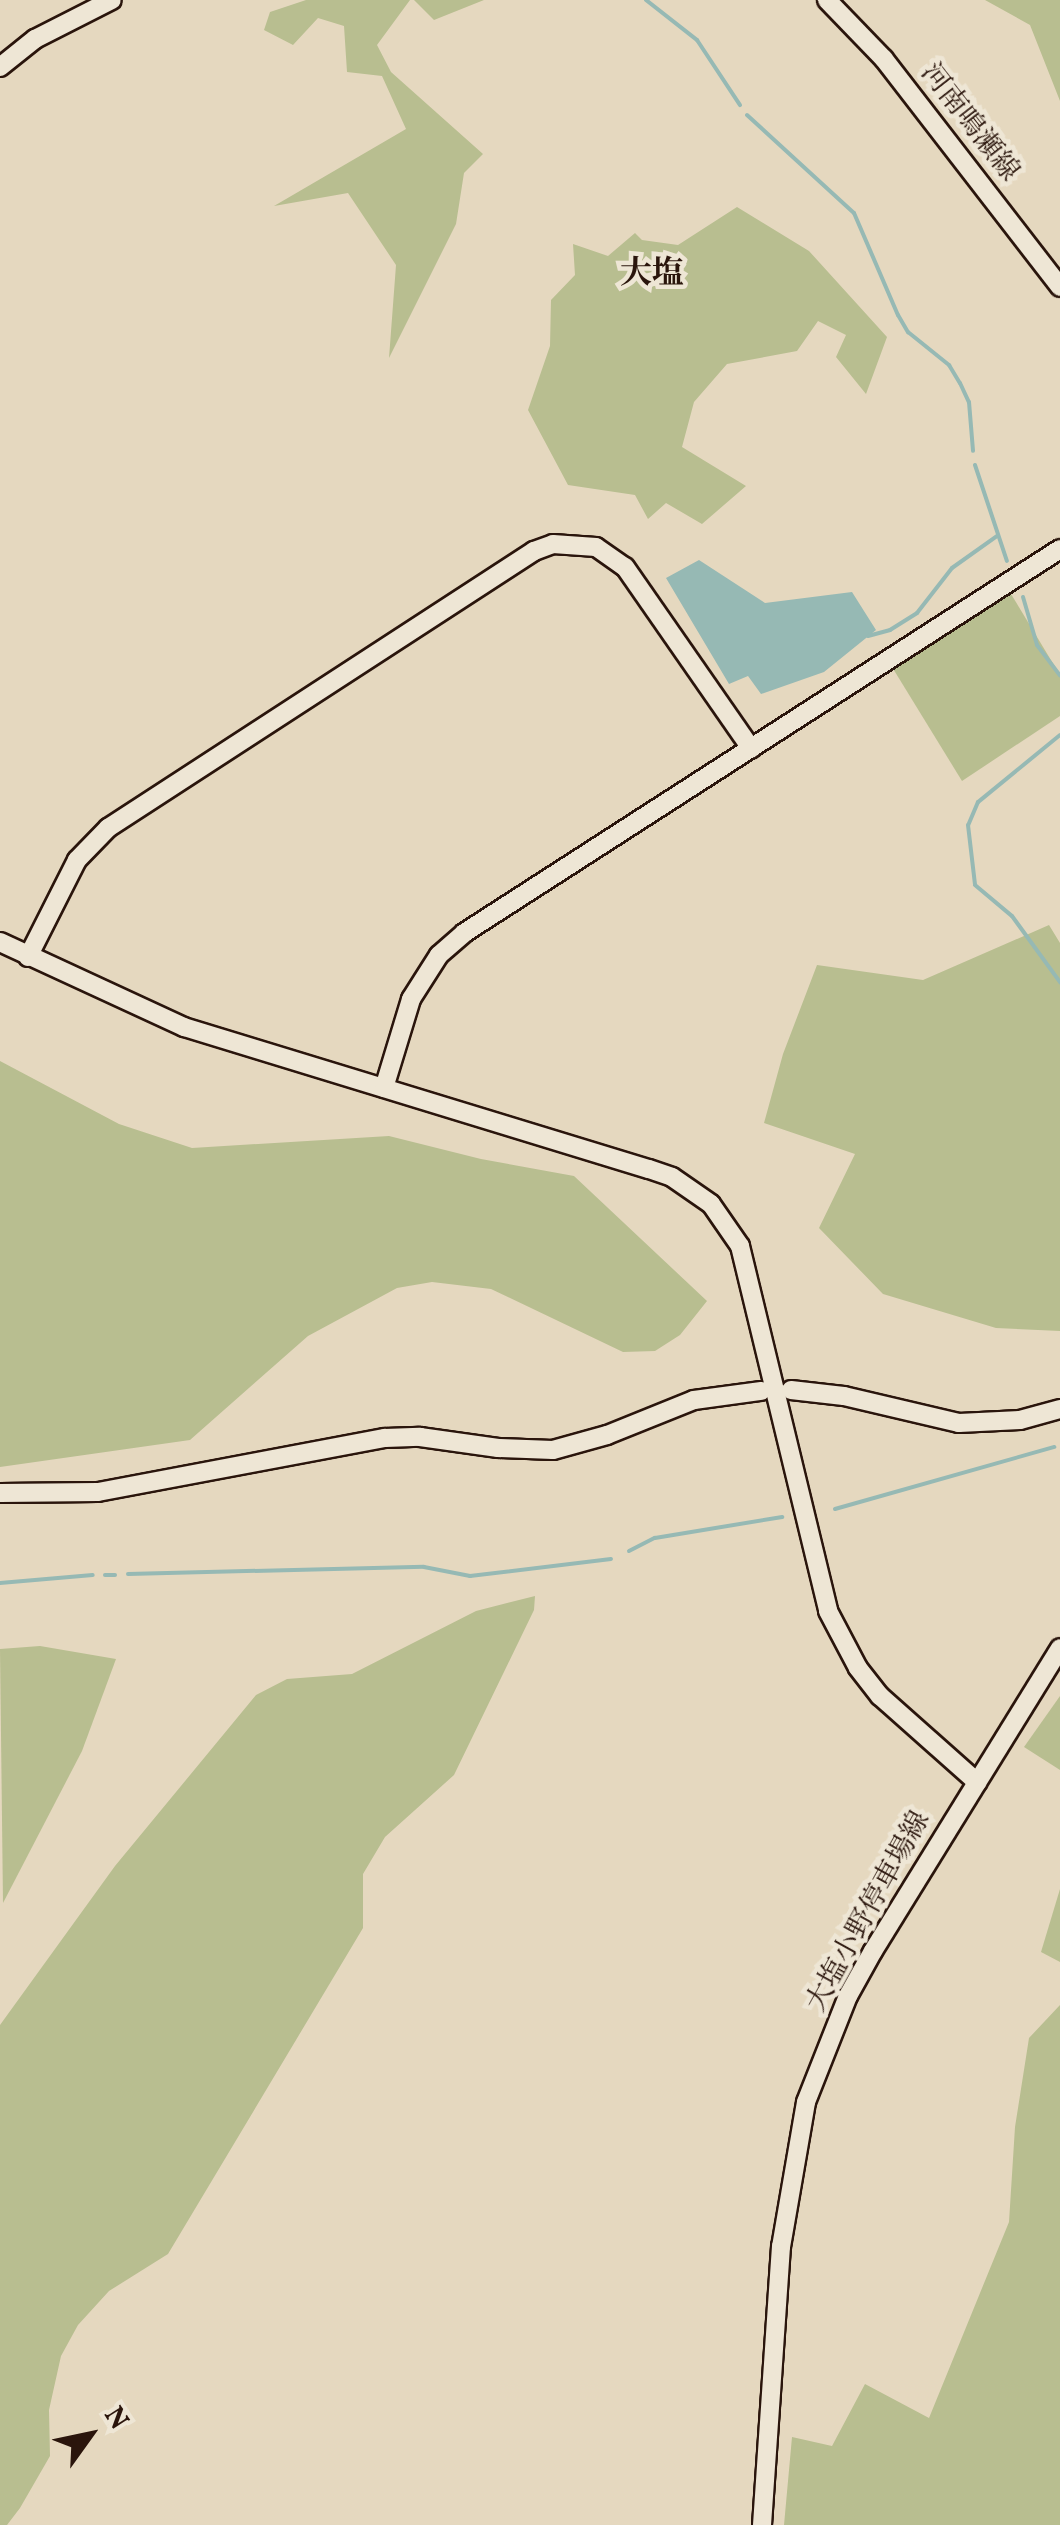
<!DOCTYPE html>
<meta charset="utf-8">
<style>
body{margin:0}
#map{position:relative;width:1060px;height:2525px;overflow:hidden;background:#e5d8bf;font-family:Vollkorn,"Noto Serif JP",serif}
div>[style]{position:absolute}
.green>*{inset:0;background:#b8be90}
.water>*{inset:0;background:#96b9b4}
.stream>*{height:4px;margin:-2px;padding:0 2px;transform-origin:2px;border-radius:2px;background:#96b9b4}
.roads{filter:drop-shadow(2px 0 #2a150c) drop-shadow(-2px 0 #2a150c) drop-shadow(0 2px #2a150c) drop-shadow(0 -2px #2a150c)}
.secondary>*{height:18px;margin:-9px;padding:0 9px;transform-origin:9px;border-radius:9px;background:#eee6d5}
span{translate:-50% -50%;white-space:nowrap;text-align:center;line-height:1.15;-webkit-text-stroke:9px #eee6d5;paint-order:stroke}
.street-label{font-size:28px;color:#2a150c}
.quarter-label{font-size:32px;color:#2a150c;font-weight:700}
.north{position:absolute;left:40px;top:2385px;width:100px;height:100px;-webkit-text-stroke:8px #eee6d5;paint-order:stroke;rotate:57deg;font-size:28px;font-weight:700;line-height:40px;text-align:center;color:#2a150c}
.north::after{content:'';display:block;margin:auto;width:35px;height:45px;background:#2a150c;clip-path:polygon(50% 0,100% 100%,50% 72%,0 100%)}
</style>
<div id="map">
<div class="green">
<i style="clip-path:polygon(306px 0,410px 0,377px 45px,391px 72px,483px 154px,464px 173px,456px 224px,389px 358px,396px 265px,348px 193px,274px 206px,406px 129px,382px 76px,347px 72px,344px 26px,318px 18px,293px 45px,264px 30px,270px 12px)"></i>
<i style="clip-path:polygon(414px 0,484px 0,434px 20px)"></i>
<i style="clip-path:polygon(985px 0,1060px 0,1060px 101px,1030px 25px)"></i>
<i style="clip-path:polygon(737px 207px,809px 251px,887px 337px,866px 394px,836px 357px,846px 335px,818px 321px,797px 351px,727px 364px,694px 402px,682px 447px,746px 486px,702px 524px,666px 503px,648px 519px,635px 495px,568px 485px,528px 410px,550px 346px,551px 300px,575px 275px,573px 244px,608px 256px,635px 233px,642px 240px,678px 245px)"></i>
<i style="clip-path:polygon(1011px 594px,1060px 675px,1060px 716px,962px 781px,892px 667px)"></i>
<i style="clip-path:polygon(1049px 925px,1060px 943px,1060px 1331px,996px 1328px,883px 1294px,819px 1228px,855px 1154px,764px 1123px,783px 1054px,817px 965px,923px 980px)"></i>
<i style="clip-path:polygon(0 1061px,119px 1124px,192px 1148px,389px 1136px,481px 1159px,574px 1176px,707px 1301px,680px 1335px,655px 1351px,623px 1352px,491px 1289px,432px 1282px,397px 1288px,308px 1336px,190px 1440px,0 1467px)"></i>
<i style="clip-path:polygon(535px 1596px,534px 1610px,454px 1775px,385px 1837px,363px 1874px,363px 1928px,168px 2254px,109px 2291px,78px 2325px,61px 2356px,49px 2410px,50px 2456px,20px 2508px,7px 2525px,0 2525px,0 2025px,115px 1866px,256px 1695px,287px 1679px,352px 1674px,476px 1611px)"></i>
<i style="clip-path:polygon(40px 1646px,116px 1659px,82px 1751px,3px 1903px,0 1649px)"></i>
<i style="clip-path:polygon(1060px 1696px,1060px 1770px,1024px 1747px)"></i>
<i style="clip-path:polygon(1060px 1889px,1060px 1962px,1041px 1952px)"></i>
<i style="clip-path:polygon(1060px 2005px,1060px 2525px,784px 2525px,792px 2437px,832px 2446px,865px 2384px,929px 2418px,1009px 2222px,1015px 2127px,1029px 2038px)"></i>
</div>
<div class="water">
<i style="clip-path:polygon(699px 560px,765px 603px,852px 592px,876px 630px,824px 672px,761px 694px,748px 676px,729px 684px,666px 578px)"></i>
</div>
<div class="stream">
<i style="left:646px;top:0;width:65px;rotate:38.1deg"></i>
<i style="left:697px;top:40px;width:78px;rotate:56.5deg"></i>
<i style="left:747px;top:115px;width:145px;rotate:42.5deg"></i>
<i style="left:854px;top:213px;width:111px;rotate:66.7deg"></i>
<i style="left:898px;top:315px;width:20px;rotate:60deg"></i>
<i style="left:908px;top:332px;width:53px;rotate:38.8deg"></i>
<i style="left:949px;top:365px;width:21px;rotate:59deg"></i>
<i style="left:960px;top:383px;width:21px;rotate:65deg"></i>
<i style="left:969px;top:402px;width:49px;rotate:85.3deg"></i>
<i style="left:975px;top:465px;width:101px;rotate:71.6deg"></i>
<i style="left:1023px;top:597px;width:50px;rotate:73.7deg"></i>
<i style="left:1037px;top:645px;width:38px;rotate:53deg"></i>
<i style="left:868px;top:636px;width:23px;rotate:-15deg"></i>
<i style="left:890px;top:630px;width:32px;rotate:-32deg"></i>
<i style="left:917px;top:613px;width:57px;rotate:-52.1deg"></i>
<i style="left:952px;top:568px;width:55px;rotate:-35.4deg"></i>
<i style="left:1060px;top:735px;width:106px;rotate:140.7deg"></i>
<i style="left:978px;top:802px;width:25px;rotate:113deg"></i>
<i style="left:968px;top:825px;width:60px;rotate:83.3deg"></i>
<i style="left:975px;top:885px;width:48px;rotate:40deg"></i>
<i style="left:1012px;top:916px;width:82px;rotate:54deg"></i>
<i style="left:835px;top:1509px;width:228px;rotate:-15.8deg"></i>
<i style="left:629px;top:1551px;width:29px;rotate:-27deg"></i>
<i style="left:655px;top:1538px;width:129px;rotate:-9.4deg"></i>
<i style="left:128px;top:1574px;width:296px;rotate:-1.4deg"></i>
<i style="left:424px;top:1567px;width:47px;rotate:11.1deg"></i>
<i style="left:470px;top:1576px;width:142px;rotate:-6.9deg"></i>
<i style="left:105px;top:1575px;width:10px"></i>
<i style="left:0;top:1583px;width:93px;rotate:-4.9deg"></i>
</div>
<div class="roads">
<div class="secondary">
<i style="left:827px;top:0;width:82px;rotate:46deg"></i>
<i style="left:884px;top:59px;width:288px;rotate:52.3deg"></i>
<i style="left:0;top:67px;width:45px;rotate:-38.7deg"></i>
<i style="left:35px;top:39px;width:86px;rotate:-26.9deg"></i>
<i style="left:0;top:942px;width:203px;rotate:24.8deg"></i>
<i style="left:184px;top:1027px;width:486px;rotate:17deg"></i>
<i style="left:649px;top:1169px;width:24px;rotate:19deg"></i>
<i style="left:672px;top:1177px;width:47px;rotate:34.7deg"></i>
<i style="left:711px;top:1204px;width:51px;rotate:55.4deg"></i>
<i style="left:740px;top:1246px;width:375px;rotate:76.4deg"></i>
<i style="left:828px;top:1611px;width:64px;rotate:62.2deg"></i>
<i style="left:858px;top:1668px;width:36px;rotate:52deg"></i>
<i style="left:880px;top:1696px;width:130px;rotate:41.6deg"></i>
<i style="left:28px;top:957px;width:109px;rotate:-63.2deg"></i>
<i style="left:77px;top:860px;width:45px;rotate:-45.9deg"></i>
<i style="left:108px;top:828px;width:508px;rotate:-33.03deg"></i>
<i style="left:534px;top:551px;width:20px;rotate:-20deg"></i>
<i style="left:553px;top:544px;width:43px;rotate:4deg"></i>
<i style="left:596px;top:547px;width:35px;rotate:35deg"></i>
<i style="left:625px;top:567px;width:221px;rotate:55.2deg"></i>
<i style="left:384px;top:1088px;width:93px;rotate:-73.1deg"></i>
<i style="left:411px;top:999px;width:52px;rotate:-57.5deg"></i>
<i style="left:439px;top:955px;width:33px;rotate:-41deg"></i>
<i style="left:464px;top:933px;width:709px;rotate:-32.79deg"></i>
<i style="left:791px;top:1390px;width:53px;rotate:6.5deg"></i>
<i style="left:844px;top:1396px;width:118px;rotate:13.2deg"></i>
<i style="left:959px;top:1423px;width:61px;rotate:-2.8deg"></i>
<i style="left:1020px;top:1420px;width:41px;rotate:-15.4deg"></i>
<i style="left:0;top:1493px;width:98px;rotate:-0.6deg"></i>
<i style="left:98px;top:1492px;width:292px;rotate:-10.7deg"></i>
<i style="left:385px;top:1438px;width:35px;rotate:-2deg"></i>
<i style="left:420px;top:1437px;width:79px;rotate:8deg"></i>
<i style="left:498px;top:1448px;width:55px;rotate:2.1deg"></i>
<i style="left:553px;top:1450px;width:56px;rotate:-15.5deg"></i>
<i style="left:607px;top:1435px;width:94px;rotate:-21.9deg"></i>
<i style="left:694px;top:1400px;width:68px;rotate:-7.7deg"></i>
<i style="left:762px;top:2525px;width:279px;rotate:-86.1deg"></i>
<i style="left:781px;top:2247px;width:147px;rotate:-80.2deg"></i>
<i style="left:806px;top:2102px;width:114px;rotate:-68.4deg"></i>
<i style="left:848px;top:1996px;width:51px;rotate:-60.9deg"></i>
<i style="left:873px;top:1951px;width:356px;rotate:-58.3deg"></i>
</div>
</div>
<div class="street-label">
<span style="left:969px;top:123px;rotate:52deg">河南鳴瀬線</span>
<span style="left:869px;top:1912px;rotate:-61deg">大塩小野停車場線</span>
</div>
<div class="quarter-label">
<span style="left:652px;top:275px">大塩</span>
</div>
<div class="north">N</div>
</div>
